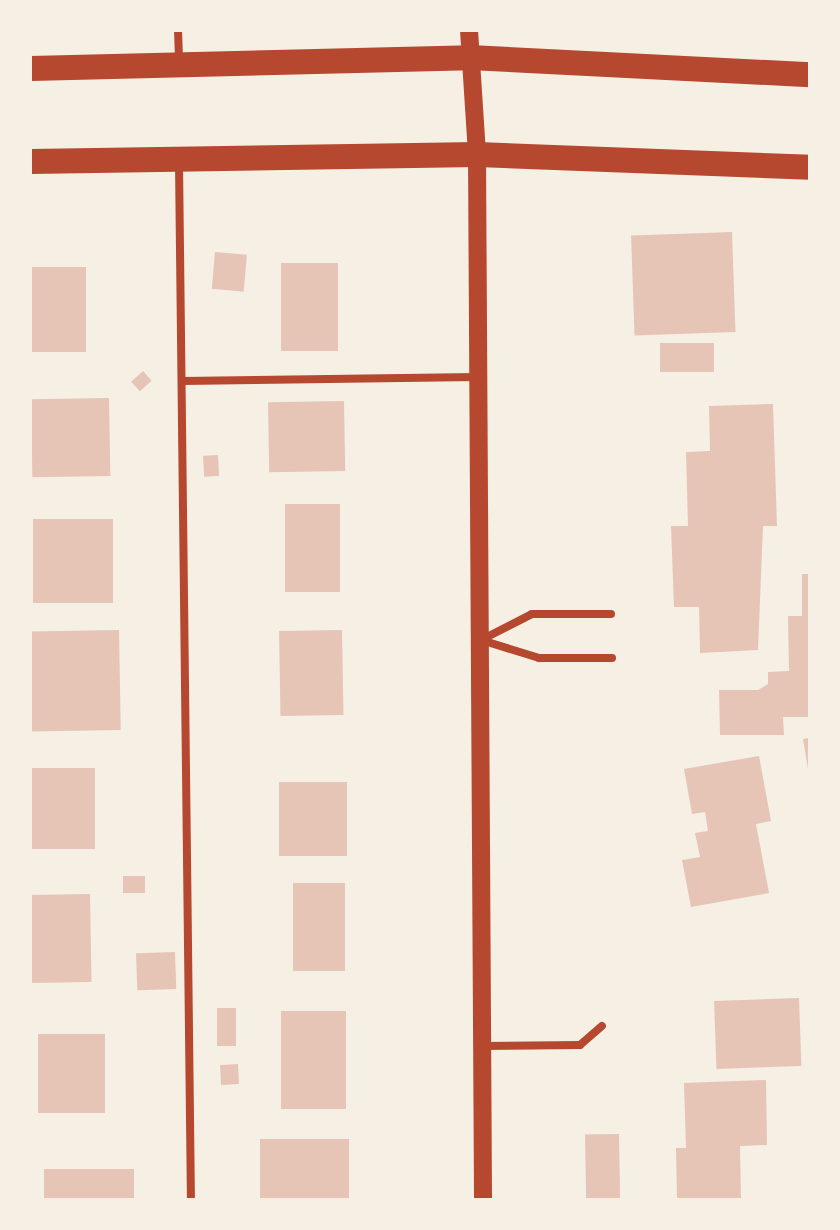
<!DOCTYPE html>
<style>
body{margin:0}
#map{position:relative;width:840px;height:1230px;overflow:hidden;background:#f6efe4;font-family:Jost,sans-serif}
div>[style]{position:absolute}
.building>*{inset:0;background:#e6c5b7;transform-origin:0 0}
.service>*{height:8px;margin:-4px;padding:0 4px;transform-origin:4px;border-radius:4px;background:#b5482f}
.tertiary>*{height:18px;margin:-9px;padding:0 9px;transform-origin:9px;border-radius:9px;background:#b5482f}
.primary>*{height:25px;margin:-12.5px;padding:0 12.5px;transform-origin:12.5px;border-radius:12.5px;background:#b5482f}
span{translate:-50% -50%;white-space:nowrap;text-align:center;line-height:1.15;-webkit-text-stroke:8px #f6efe4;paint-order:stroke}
.frame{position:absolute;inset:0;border:32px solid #f6efe4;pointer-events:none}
</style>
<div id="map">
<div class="building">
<i style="left:732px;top:232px;width:100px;height:101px;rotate:88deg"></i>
<i style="left:215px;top:252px;width:32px;height:37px;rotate:5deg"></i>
<i style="left:281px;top:263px;width:57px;height:88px"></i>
<i style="left:30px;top:267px;width:56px;height:85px"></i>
<i style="left:714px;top:343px;width:29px;height:54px;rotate:90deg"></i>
<i style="left:143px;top:371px;width:13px;height:16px;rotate:48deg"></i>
<i style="left:109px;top:398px;width:78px;height:78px;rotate:89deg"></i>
<i style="left:344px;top:401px;width:70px;height:76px;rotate:89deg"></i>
<i style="clip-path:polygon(773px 404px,777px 526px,763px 526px,758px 650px,700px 653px,699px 607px,674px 607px,671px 526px,688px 526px,686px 452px,710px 451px,709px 406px)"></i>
<i style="left:218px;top:455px;width:21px;height:15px;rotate:87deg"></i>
<i style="left:285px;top:504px;width:55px;height:88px"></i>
<i style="left:33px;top:519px;width:80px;height:84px"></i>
<i style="clip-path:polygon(802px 574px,810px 574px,810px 717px,783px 717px,784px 735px,720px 735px,719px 690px,758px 690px,768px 684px,768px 672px,789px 671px,788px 616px,802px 616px)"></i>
<i style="left:119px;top:630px;width:100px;height:89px;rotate:89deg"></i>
<i style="left:342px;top:630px;width:85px;height:63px;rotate:89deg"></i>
<i style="clip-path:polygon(810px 738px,810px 769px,808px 769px,803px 739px)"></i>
<i style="clip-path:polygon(759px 756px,771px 821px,756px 824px,769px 893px,691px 907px,682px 860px,700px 857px,695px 833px,708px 831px,705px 812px,692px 814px,684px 769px)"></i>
<i style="left:32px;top:768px;width:63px;height:81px"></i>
<i style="left:347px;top:782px;width:74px;height:68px;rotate:90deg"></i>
<i style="left:123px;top:876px;width:22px;height:17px"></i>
<i style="left:345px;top:883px;width:88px;height:52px;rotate:90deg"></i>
<i style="left:90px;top:894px;width:88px;height:60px;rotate:89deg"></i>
<i style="left:175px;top:952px;width:37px;height:39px;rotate:88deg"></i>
<i style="left:799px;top:998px;width:68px;height:85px;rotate:88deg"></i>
<i style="left:217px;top:1008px;width:19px;height:38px"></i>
<i style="left:281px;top:1011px;width:65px;height:98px"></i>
<i style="left:105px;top:1034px;width:79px;height:67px;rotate:90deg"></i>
<i style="left:238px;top:1064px;width:20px;height:18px;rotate:87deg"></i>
<i style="clip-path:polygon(766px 1080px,767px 1145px,740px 1146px,741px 1200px,677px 1200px,676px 1148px,686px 1148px,684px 1083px)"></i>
<i style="left:619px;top:1134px;width:66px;height:34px;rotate:89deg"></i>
<i style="left:349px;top:1139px;width:61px;height:89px;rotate:90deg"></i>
<i style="left:44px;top:1169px;width:90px;height:31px"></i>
</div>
<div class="service">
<i style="left:178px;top:30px;width:30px;rotate:88deg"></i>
<i style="left:179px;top:163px;width:1037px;rotate:89.34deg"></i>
<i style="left:182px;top:381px;width:295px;rotate:-0.8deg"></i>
<i style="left:481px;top:640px;width:57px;rotate:-27deg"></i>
<i style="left:532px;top:614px;width:79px"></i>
<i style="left:481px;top:640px;width:61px;rotate:17.2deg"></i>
<i style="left:539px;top:658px;width:73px"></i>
<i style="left:482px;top:1046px;width:98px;rotate:-0.6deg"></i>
<i style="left:580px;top:1045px;width:29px;rotate:-41deg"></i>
</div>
<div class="tertiary">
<i style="left:469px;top:30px;width:124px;rotate:86.3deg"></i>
<i style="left:477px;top:154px;width:1046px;rotate:89.67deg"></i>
</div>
<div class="primary">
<i style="left:30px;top:68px;width:439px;rotate:-1.4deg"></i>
<i style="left:469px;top:57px;width:341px;rotate:2.9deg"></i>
<i style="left:30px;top:161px;width:447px;rotate:-0.9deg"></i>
<i style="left:477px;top:154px;width:333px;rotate:2.2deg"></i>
</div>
<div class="frame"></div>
</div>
